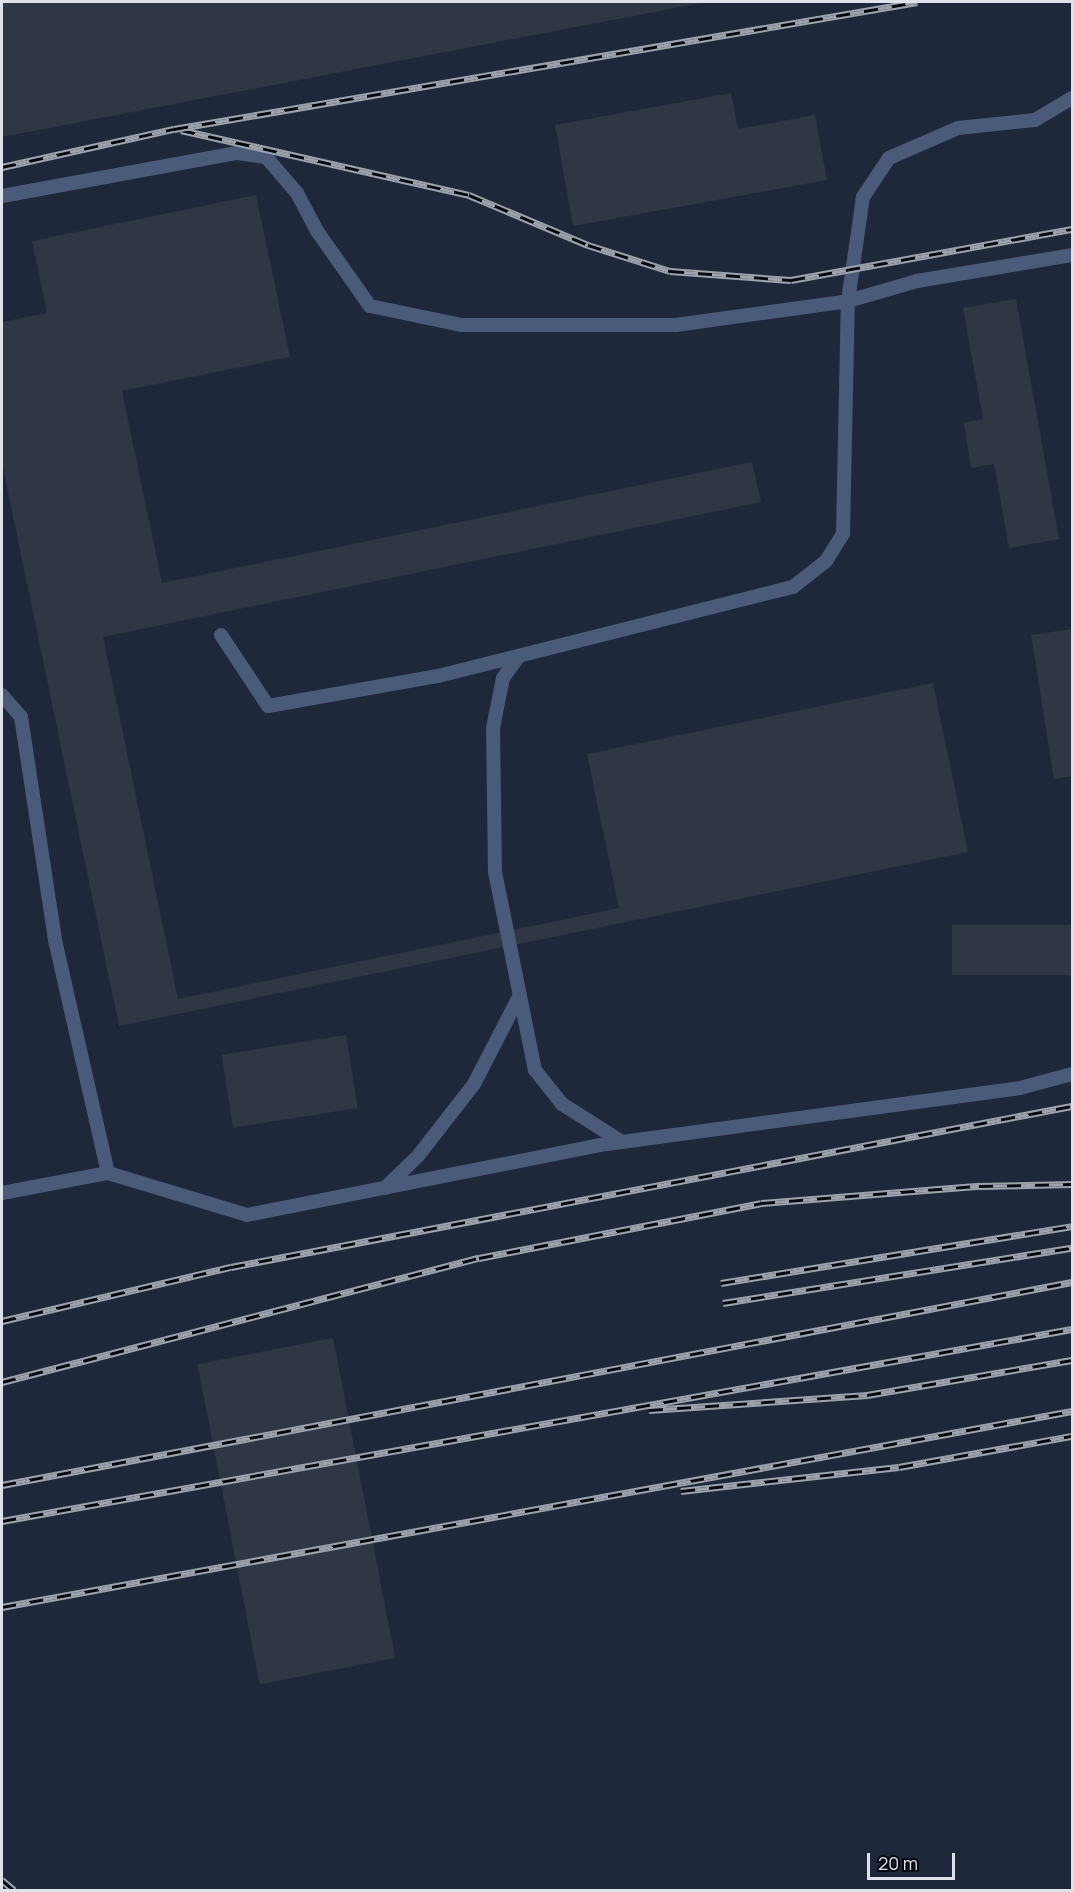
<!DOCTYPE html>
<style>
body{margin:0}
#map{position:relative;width:1074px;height:1892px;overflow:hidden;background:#171e2b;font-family:Manrope,sans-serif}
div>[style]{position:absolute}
.built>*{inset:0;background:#1e283a;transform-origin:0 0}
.building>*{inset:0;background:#2f3745;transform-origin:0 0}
.service>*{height:14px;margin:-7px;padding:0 7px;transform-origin:7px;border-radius:7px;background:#4a5a79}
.rail>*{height:7px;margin-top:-3.5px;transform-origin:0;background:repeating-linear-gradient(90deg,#06080e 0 14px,#9da3ad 0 28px);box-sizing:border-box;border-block:2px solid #9da3ad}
span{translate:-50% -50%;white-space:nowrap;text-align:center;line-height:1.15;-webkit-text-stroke:5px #06080e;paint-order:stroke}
.frame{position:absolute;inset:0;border:3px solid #dde2eb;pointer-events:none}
.scale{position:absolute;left:867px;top:1853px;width:88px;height:27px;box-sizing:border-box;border:3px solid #dde2eb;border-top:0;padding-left:8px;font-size:18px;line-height:21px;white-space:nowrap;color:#dde2eb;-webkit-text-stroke:4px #06080e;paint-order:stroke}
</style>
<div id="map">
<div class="built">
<i style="left:2px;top:2px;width:1070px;height:1888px"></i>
</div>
<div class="building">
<i style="clip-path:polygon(2px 2px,701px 2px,701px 3px,2px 137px)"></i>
<i style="clip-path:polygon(731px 93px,738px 129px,815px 115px,827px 180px,573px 226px,555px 125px)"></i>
<i style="clip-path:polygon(256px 195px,290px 357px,122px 391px,162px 583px,752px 462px,761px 502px,103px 637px,178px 999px,619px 908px,587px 754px,933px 683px,968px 852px,119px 1026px,2px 463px,2px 322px,47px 313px,32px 241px)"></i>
<i style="clip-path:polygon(1016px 299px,1059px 539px,1009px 548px,994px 464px,971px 468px,964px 423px,983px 419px,963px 308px)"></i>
<i style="clip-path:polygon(1072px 629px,1072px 776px,1054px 779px,1031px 635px)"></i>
<i style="left:1072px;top:925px;width:50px;height:120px;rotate:90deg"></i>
<i style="left:346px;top:1035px;width:74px;height:126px;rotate:81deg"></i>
<i style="left:333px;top:1338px;width:326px;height:138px;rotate:79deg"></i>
</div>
<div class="service">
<i style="left:2px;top:196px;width:239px;rotate:-10.4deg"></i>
<i style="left:237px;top:153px;width:29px;rotate:8deg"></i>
<i style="left:266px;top:157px;width:48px;rotate:49.3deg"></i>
<i style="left:297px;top:193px;width:43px;rotate:62.2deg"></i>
<i style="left:317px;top:231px;width:92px;rotate:54.8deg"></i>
<i style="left:370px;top:306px;width:94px;rotate:11.7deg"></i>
<i style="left:462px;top:325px;width:214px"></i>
<i style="left:676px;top:325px;width:174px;rotate:-7.9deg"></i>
<i style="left:848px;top:301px;width:105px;rotate:-81.8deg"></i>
<i style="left:863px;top:197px;width:47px;rotate:-56.3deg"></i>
<i style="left:889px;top:158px;width:75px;rotate:-23.5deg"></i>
<i style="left:958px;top:128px;width:77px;rotate:-5.9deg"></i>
<i style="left:1035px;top:120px;width:43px;rotate:-30.7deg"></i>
<i style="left:221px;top:635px;width:85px;rotate:56.5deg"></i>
<i style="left:268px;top:706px;width:173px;rotate:-10deg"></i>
<i style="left:438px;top:676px;width:366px;rotate:-14.1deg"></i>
<i style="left:793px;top:587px;width:42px;rotate:-38.2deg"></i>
<i style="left:826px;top:561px;width:32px;rotate:-58deg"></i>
<i style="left:843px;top:534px;width:233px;rotate:-88.8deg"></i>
<i style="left:848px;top:301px;width:72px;rotate:-16.2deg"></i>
<i style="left:917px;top:281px;width:157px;rotate:-9.5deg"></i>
<i style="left:519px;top:656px;width:27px;rotate:126deg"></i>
<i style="left:503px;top:678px;width:51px;rotate:101.3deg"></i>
<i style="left:493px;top:728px;width:144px;rotate:89.2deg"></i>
<i style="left:495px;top:872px;width:202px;rotate:78.6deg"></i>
<i style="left:535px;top:1070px;width:43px;rotate:51.5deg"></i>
<i style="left:562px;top:1104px;width:71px;rotate:32.3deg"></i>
<i style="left:2px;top:695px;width:29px;rotate:49deg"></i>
<i style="left:21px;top:717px;width:226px;rotate:81.3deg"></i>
<i style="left:55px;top:940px;width:239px;rotate:77.2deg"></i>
<i style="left:385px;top:1188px;width:46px;rotate:-44.1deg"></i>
<i style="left:418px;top:1156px;width:91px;rotate:-52.1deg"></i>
<i style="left:474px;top:1084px;width:100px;rotate:-62.7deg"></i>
<i style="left:2px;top:1193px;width:108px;rotate:-10.7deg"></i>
<i style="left:108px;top:1173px;width:145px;rotate:16.8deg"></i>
<i style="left:247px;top:1215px;width:367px;rotate:-11.2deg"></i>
<i style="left:607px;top:1144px;width:417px;rotate:-7.7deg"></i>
<i style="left:1020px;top:1088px;width:54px;rotate:-15.1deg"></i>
</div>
<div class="rail">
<i style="left:181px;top:130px;width:295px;rotate:12.7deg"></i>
<i style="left:469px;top:195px;width:129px;rotate:22.8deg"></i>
<i style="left:588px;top:245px;width:86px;rotate:17.6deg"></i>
<i style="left:670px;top:271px;width:121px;rotate:4.3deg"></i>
<i style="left:791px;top:280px;width:286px;rotate:-10.3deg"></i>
<i style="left:2px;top:167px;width:176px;rotate:-12.5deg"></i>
<i style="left:174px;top:129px;width:754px;rotate:-9.7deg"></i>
<i style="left:721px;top:1283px;width:356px;rotate:-9.2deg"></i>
<i style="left:723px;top:1303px;width:353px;rotate:-9deg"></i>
<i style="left:2px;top:1321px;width:235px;rotate:-13.3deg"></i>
<i style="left:231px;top:1267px;width:856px;rotate:-10.84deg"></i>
<i style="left:2px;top:1382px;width:493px;rotate:-14.6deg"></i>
<i style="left:479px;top:1258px;width:287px;rotate:-11deg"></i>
<i style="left:761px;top:1203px;width:219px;rotate:-4.5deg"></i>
<i style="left:979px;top:1186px;width:93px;rotate:-1.2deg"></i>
<i style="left:649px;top:1410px;width:219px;rotate:-3.9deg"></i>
<i style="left:867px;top:1395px;width:208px;rotate:-9.7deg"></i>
<i style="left:2px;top:1485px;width:1089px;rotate:-10.74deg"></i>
<i style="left:681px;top:1491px;width:219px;rotate:-6.3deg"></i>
<i style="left:899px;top:1467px;width:176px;rotate:-10.2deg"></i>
<i style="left:2px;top:1521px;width:1087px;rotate:-10.17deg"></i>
<i style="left:2px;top:1607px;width:1088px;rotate:-10.38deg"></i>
<i style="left:2px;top:1880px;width:16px;rotate:40deg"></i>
</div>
<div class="frame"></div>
<div class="scale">20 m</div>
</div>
